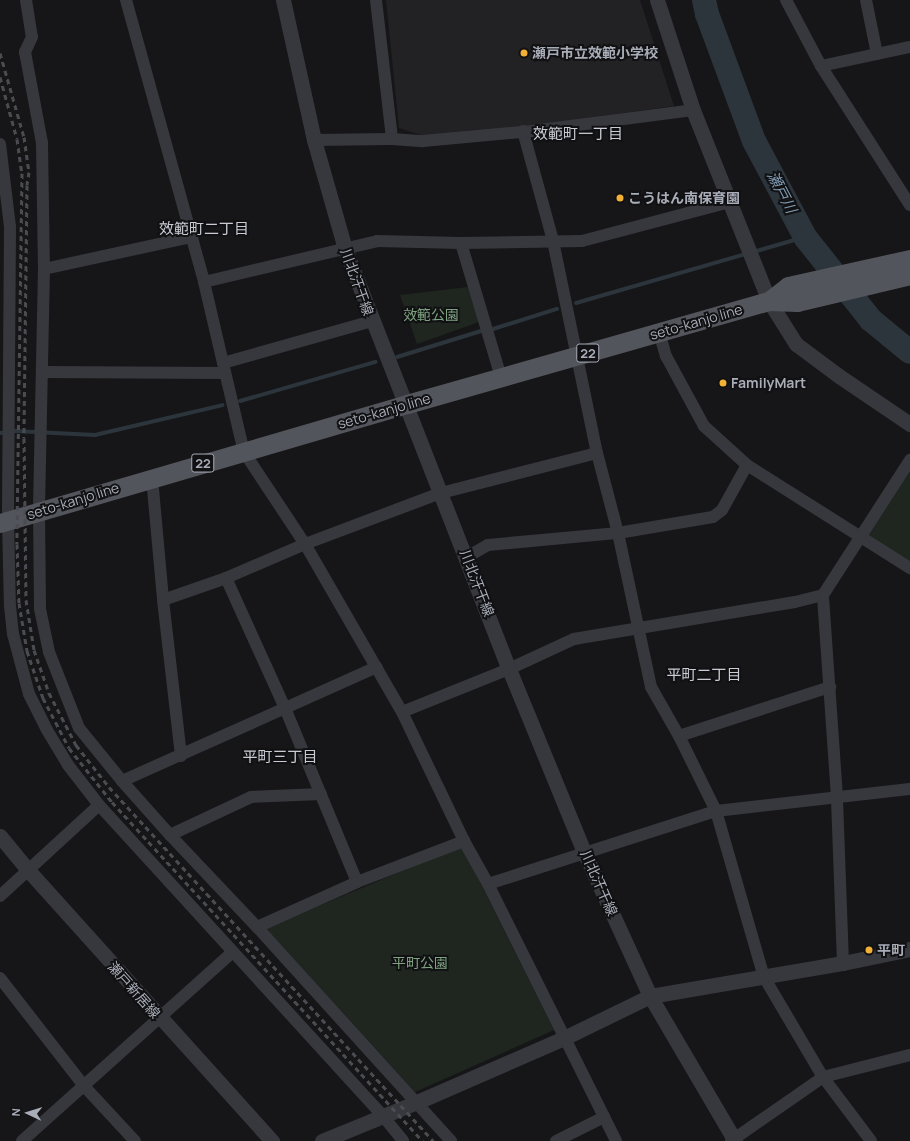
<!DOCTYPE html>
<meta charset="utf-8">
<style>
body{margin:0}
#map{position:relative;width:910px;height:1141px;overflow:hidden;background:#161618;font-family:Manrope,"Noto Sans JP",sans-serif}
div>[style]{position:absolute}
.built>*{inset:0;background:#222225}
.green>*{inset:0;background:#1e261f}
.stream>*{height:4px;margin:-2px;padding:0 2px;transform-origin:2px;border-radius:2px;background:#2c353c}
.river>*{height:24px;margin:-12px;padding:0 12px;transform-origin:12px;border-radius:12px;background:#2c353c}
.minor>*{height:12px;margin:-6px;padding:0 6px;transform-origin:6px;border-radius:6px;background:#37383d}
.tertiary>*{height:15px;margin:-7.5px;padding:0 7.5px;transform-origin:7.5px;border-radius:7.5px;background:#37383d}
.primary>*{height:19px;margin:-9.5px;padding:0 9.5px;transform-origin:9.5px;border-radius:9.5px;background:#53555c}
.rail>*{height:3px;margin-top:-1.5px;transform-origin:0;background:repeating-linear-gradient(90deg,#4a4c52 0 5px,transparent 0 9px)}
.dots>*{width:11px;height:11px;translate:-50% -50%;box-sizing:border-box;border:2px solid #111113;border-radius:50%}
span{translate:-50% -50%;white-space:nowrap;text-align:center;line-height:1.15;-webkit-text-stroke:4px #111113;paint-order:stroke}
.shield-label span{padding:1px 3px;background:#111113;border:1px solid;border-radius:3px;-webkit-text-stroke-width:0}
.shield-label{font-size:13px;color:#a8adb8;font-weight:700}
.poi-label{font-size:14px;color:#a8adb8;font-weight:700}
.left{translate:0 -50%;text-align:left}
.street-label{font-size:14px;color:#a8adb8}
.park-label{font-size:14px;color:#7fa381}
.neighbourhood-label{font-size:15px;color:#c9ccd4}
.water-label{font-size:15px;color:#7f9bb3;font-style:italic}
.north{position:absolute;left:8px;top:1093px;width:40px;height:40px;-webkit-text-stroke:3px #111113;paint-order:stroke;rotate:274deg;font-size:11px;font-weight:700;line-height:16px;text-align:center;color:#a8adb8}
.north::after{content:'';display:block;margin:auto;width:14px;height:18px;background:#a8adb8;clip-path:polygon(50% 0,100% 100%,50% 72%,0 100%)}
</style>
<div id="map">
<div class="built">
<i style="clip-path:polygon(386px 0,640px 0,674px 106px,530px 126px,424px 136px,399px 128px)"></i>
</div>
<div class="green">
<i style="clip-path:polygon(468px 287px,479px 322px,417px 344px,400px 295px)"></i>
<i style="clip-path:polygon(910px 468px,910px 562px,867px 535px)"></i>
<i style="clip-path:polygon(462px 846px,554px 1030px,415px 1092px,266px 928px)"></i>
</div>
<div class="stream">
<i style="left:753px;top:252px;width:54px;rotate:-16.1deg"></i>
<i style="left:576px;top:303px;width:177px;rotate:-16.1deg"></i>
<i style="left:493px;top:329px;width:67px;rotate:-17.4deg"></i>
<i style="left:397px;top:357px;width:88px;rotate:-17.2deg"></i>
<i style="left:240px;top:401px;width:141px;rotate:-16.1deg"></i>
<i style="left:0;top:433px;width:15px;rotate:-8deg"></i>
<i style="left:15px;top:431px;width:80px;rotate:2.9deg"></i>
<i style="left:95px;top:435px;width:131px;rotate:-13.2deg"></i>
</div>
<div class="river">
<i style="left:704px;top:0;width:14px;rotate:78deg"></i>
<i style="left:707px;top:14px;width:135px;rotate:69.7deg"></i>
<i style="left:754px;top:141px;width:109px;rotate:62deg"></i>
<i style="left:805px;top:237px;width:106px;rotate:51.5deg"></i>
<i style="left:871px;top:320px;width:50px;rotate:39.4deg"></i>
</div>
<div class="minor">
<i style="left:26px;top:0;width:37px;rotate:81deg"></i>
<i style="left:32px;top:37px;width:17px;rotate:115deg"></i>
<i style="left:25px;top:52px;width:93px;rotate:79.4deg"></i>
<i style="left:42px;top:143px;width:126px;rotate:89.1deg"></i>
<i style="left:44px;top:269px;width:242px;rotate:91.2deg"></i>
<i style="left:39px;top:511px;width:98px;rotate:89.4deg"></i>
<i style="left:40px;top:609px;width:44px;rotate:78.2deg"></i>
<i style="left:49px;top:652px;width:82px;rotate:68.5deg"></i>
<i style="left:79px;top:728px;width:68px;rotate:50.9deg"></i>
<i style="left:122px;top:781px;width:72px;rotate:48.4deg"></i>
<i style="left:170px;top:835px;width:127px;rotate:46.6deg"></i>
<i style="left:257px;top:927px;width:289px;rotate:47.8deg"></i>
<i style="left:126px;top:0;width:293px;rotate:74.5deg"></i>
<i style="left:204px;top:282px;width:175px;rotate:76.8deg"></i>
<i style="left:244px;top:452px;width:110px;rotate:56.5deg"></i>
<i style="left:305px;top:544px;width:194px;rotate:60deg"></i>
<i style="left:402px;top:712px;width:143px;rotate:64.3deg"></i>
<i style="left:464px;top:841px;width:49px;rotate:60.8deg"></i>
<i style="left:488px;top:884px;width:287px;rotate:63.5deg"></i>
<i style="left:376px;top:0;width:140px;rotate:83.4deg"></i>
<i style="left:786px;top:0;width:75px;rotate:62.1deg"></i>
<i style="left:821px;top:66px;width:165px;rotate:57.4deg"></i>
<i style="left:866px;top:0;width:55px;rotate:78.5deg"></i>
<i style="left:821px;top:66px;width:91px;rotate:-12.1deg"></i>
<i style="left:523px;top:131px;width:114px;rotate:74.7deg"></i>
<i style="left:553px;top:241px;width:217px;rotate:78.3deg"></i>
<i style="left:597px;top:453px;width:83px;rotate:75.3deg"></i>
<i style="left:618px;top:533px;width:157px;rotate:77.9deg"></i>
<i style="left:651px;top:687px;width:56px;rotate:60.3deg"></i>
<i style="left:679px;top:736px;width:84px;rotate:63.7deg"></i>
<i style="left:716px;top:811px;width:173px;rotate:73.9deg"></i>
<i style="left:764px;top:977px;width:116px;rotate:59.5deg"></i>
<i style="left:823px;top:1077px;width:80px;rotate:53.1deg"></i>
<i style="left:314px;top:140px;width:78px;rotate:-0.7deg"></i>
<i style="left:392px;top:139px;width:31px;rotate:4deg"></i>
<i style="left:423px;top:141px;width:109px;rotate:-5.2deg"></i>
<i style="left:532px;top:131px;width:162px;rotate:-7.4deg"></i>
<i style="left:0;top:144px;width:84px;rotate:83.1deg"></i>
<i style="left:10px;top:227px;width:294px;rotate:90.4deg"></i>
<i style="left:8px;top:521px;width:85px;rotate:88.7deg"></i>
<i style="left:10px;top:606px;width:28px;rotate:84deg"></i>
<i style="left:13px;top:634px;width:62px;rotate:75.1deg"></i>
<i style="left:29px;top:694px;width:40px;rotate:63.4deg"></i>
<i style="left:47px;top:730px;width:41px;rotate:59deg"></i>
<i style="left:68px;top:765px;width:51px;rotate:52.2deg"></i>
<i style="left:99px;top:805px;width:421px;rotate:47.6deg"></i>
<i style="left:383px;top:1116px;width:32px;rotate:51deg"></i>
<i style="left:461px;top:243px;width:140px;rotate:73.4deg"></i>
<i style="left:44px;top:269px;width:150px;rotate:-12.3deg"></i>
<i style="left:204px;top:282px;width:178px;rotate:-13.3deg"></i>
<i style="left:377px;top:241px;width:84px;rotate:1.4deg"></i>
<i style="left:461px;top:243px;width:121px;rotate:-0.9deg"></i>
<i style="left:582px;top:241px;width:153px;rotate:-14.8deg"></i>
<i style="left:659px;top:332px;width:25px;rotate:74deg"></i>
<i style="left:666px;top:356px;width:80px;rotate:61.5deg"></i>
<i style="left:704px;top:426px;width:58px;rotate:42.2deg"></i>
<i style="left:747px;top:465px;width:193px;rotate:32.3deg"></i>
<i style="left:223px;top:363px;width:155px;rotate:-15.7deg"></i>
<i style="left:43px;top:372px;width:182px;rotate:0.3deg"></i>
<i style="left:152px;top:478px;width:122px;rotate:84.8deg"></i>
<i style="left:163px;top:600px;width:157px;rotate:83.4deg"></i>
<i style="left:467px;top:557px;width:24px;rotate:-30deg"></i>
<i style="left:488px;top:545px;width:131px;rotate:-5.3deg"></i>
<i style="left:618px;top:533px;width:96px;rotate:-9.6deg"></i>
<i style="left:713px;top:517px;width:11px;rotate:-38deg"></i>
<i style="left:722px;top:510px;width:51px;rotate:-60.9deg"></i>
<i style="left:226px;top:578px;width:143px;rotate:65.6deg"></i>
<i style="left:285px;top:708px;width:188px;rotate:67.5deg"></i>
<i style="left:163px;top:600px;width:67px;rotate:-19.2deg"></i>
<i style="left:226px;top:578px;width:86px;rotate:-23.3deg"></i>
<i style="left:305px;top:544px;width:145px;rotate:-20.6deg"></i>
<i style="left:441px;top:493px;width:161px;rotate:-14.4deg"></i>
<i style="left:402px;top:712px;width:115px;rotate:-21.9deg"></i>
<i style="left:509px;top:669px;width:72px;rotate:-24.8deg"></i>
<i style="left:574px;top:639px;width:224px;rotate:-9.5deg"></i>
<i style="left:795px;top:602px;width:29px;rotate:-14deg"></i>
<i style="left:679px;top:736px;width:159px;rotate:-18deg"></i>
<i style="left:122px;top:781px;width:279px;rotate:-24.1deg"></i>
<i style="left:170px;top:835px;width:89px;rotate:-25.1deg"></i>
<i style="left:251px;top:797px;width:70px;rotate:-2.5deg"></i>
<i style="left:488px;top:884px;width:239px;rotate:-17.8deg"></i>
<i style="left:716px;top:811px;width:195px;rotate:-6.5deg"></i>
<i style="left:0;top:896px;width:134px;rotate:-42.6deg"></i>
<i style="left:257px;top:927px;width:110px;rotate:-24.2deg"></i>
<i style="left:357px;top:882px;width:115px;rotate:-21deg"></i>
<i style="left:843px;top:963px;width:166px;rotate:-92.1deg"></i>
<i style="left:837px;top:797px;width:202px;rotate:-94deg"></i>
<i style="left:823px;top:595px;width:161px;rotate:-57.2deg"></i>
<i style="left:0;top:978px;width:137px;rotate:52.1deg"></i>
<i style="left:84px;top:1086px;width:75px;rotate:47.2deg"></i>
<i style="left:22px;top:1141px;width:283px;rotate:-41.9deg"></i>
<i style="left:556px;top:1141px;width:54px;rotate:-26.6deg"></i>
<i style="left:731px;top:1141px;width:112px;rotate:-34.8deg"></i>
<i style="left:823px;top:1077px;width:90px;rotate:-14.2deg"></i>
</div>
<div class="tertiary">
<i style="left:283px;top:0;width:143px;rotate:77.5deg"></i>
<i style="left:314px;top:140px;width:113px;rotate:74.1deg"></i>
<i style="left:345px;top:249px;width:451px;rotate:68.7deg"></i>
<i style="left:509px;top:669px;width:200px;rotate:67.7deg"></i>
<i style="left:585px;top:854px;width:156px;rotate:65.4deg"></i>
<i style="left:650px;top:996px;width:168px;rotate:59.6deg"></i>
<i style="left:657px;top:0;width:116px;rotate:71.9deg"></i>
<i style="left:693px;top:110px;width:206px;rotate:68.3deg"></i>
<i style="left:769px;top:301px;width:51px;rotate:57.9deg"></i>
<i style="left:796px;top:344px;width:54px;rotate:36.7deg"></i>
<i style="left:839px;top:376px;width:86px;rotate:34.1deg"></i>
<i style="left:0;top:836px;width:44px;rotate:50.5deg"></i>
<i style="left:28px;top:870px;width:365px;rotate:48deg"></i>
<i style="left:322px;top:1141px;width:103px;rotate:-22.3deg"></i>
<i style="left:417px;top:1102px;width:160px;rotate:-23.5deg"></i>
<i style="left:564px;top:1038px;width:96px;rotate:-26deg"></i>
<i style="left:650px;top:996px;width:196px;rotate:-9.7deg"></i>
<i style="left:843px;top:963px;width:68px;rotate:-11.8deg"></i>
</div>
<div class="primary">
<i style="left:769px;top:301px;width:24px;rotate:-38deg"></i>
<i style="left:788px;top:286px;width:125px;rotate:-12.5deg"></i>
<i style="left:0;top:523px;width:424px;rotate:-16.3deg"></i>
<i style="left:407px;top:404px;width:376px;rotate:-15.9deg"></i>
<i style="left:769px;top:301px;width:28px;rotate:2deg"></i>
<i style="left:797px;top:302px;width:116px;rotate:-13.4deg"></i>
</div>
<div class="rail">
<i style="left:0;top:53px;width:87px;rotate:74.1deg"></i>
<i style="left:24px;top:137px;width:35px;rotate:82deg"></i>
<i style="left:29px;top:172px;width:13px;rotate:99deg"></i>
<i style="left:27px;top:185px;width:253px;rotate:90.7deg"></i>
<i style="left:24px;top:438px;width:162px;rotate:89.3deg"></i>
<i style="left:26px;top:600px;width:51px;rotate:80.9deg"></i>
<i style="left:34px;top:650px;width:46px;rotate:70.8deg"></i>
<i style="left:49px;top:693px;width:59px;rotate:62.6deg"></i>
<i style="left:76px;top:745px;width:53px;rotate:51.8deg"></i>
<i style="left:109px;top:787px;width:480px;rotate:47.5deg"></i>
<i style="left:0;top:77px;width:64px;rotate:74.7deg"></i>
<i style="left:17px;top:139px;width:34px;rotate:82deg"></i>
<i style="left:22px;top:173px;width:371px;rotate:90.8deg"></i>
<i style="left:17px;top:544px;width:59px;rotate:88.1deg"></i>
<i style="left:19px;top:603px;width:49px;rotate:80.5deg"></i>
<i style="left:27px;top:651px;width:50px;rotate:71.2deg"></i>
<i style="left:43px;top:698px;width:56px;rotate:62.5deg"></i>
<i style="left:69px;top:748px;width:69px;rotate:51.5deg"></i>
<i style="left:112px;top:802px;width:460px;rotate:47.5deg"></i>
</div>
<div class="dots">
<i style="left:524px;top:53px;background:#f2b134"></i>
<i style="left:620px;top:198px;background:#f2b134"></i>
<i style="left:723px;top:383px;background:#f2b134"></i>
<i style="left:869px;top:950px;background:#f2b134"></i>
</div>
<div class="shield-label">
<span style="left:588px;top:353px">22</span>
<span style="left:203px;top:463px">22</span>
</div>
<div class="poi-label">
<span class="left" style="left:532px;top:53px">瀬戸市立效範小学校</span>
<span class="left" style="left:628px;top:198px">こうはん南保育園</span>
<span class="left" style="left:731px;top:383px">FamilyMart</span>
<span class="left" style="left:877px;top:950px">平町</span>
</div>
<div class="street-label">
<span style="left:357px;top:282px;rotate:70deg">川北汗干線</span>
<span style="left:696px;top:322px;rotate:-16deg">seto-kanjo line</span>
<span style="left:384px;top:411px;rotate:-16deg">seto-kanjo line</span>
<span style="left:73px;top:501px;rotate:-17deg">seto-kanjo line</span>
<span style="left:477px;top:583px;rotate:69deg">川北汗干線</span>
<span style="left:599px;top:883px;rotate:66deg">川北汗干線</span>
<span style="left:134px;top:990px;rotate:48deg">瀬戸新居線</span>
</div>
<div class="park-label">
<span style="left:431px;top:315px">效範公園</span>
<span style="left:420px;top:963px">平町公園</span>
</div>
<div class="neighbourhood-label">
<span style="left:578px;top:134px">效範町一丁目</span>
<span style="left:204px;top:229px">效範町二丁目</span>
<span style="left:704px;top:675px">平町二丁目</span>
<span style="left:280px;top:757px">平町三丁目</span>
</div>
<div class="water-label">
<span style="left:782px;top:192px;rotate:62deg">瀬戸川</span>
</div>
<div class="north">N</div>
</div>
